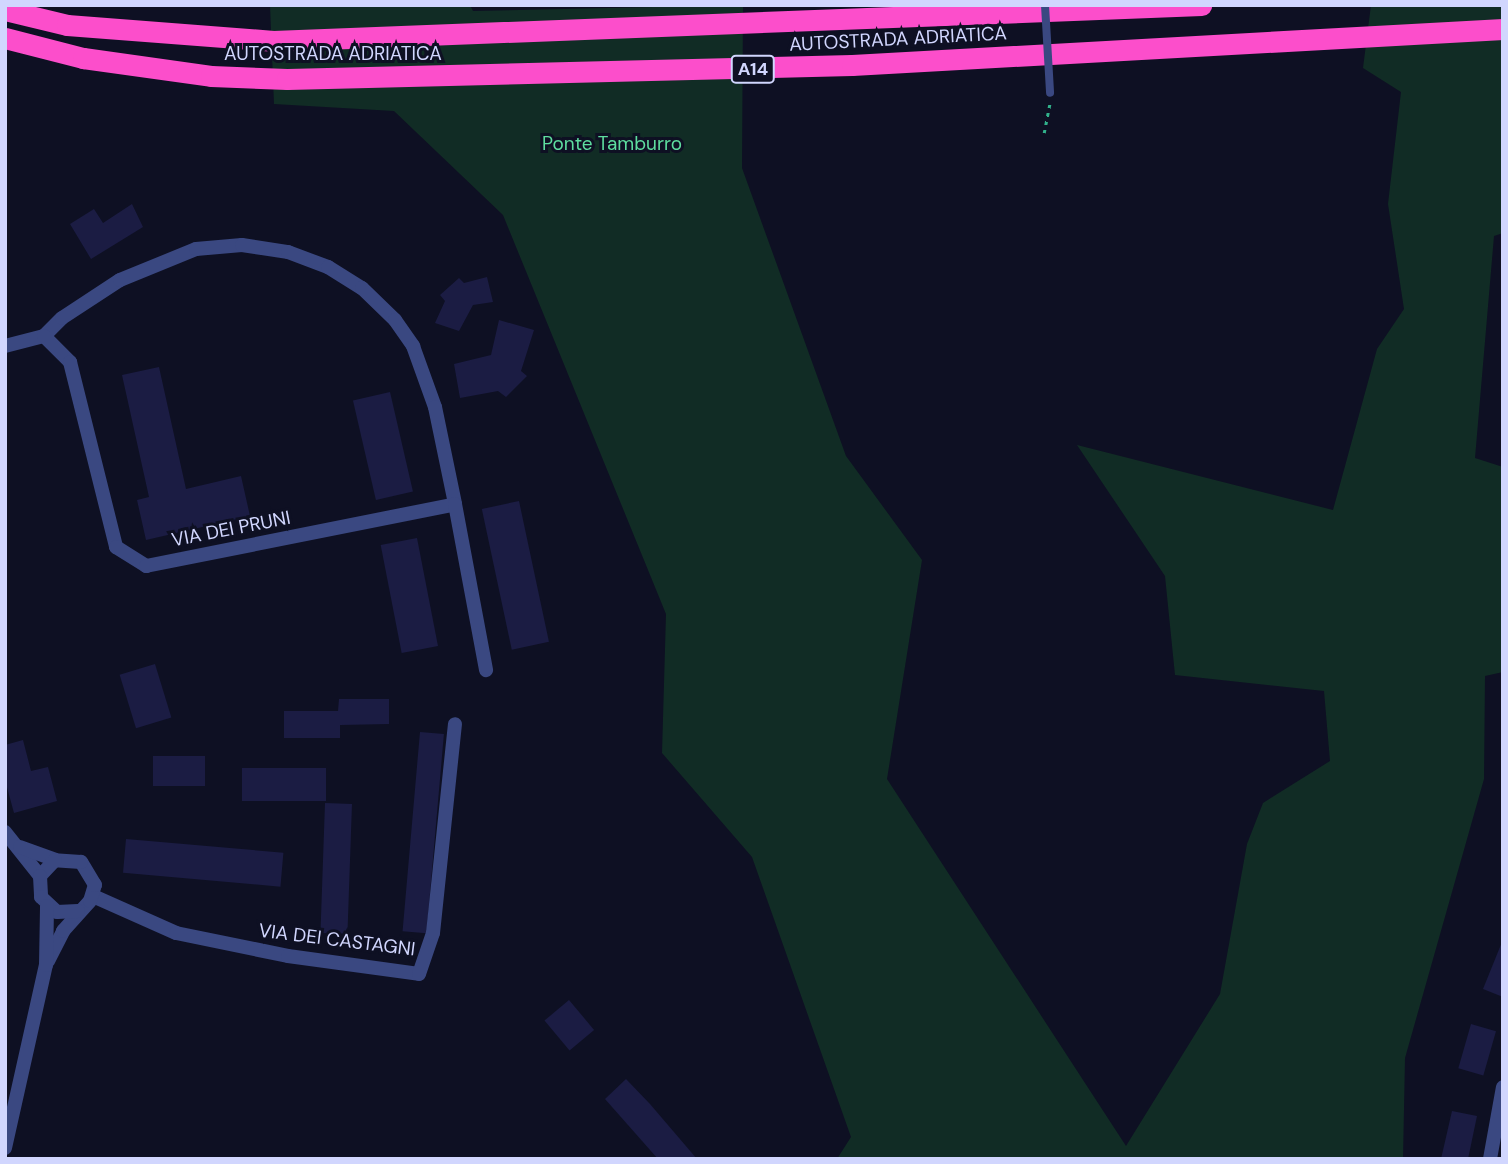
<!DOCTYPE html>
<style>
body{margin:0}
#map{position:relative;width:1508px;height:1164px;overflow:hidden;background:#0e1023;font-family:"DM Sans",sans-serif}
div>[style]{position:absolute}
.green>*{inset:0;background:#112c25}
.building>*{inset:0;background:#1b1c43;transform-origin:0 0}
.path>*{height:2.5px;margin-top:-1.25px;transform-origin:0;background:repeating-linear-gradient(90deg,#31b28b 0 3.5px,transparent 0 8.5px)}
.street>*{height:14px;margin:-7px;padding:0 7px;transform-origin:7px;border-radius:7px;background:#3a4881}
.highway>*{height:21px;margin:-10.5px;padding:0 10.5px;transform-origin:10.5px;border-radius:10.5px;background:#fc4ecb}
.lane-bridge>*{height:8px;margin:-4px;padding:0 4px;transform-origin:4px;border-radius:4px;background:#3a4881}
span{translate:-50% -50%;white-space:nowrap;text-align:center;line-height:1.15;-webkit-text-stroke:6px #0e1023;paint-order:stroke}
.shield-label span{padding:2px 5px;background:#0e1023;border:2px solid;border-radius:5px;-webkit-text-stroke-width:0}
.shield-label{font-size:18px;color:#d1d6fe;font-weight:700}
.street-label{font-size:19px;color:#d1d6fe}
.park-label{font-size:19px;color:#5edd9f}
.frame{position:absolute;inset:0;border:7px solid #d1d6fe;pointer-events:none}
</style>
<div id="map">
<div class="green">
<i style="clip-path:polygon(270px 5px,470px 5px,473px 11px,743px 5px,742px 168px,846px 456px,922px 560px,887px 779px,1126px 1146px,1220px 994px,1247px 844px,1263px 803px,1330px 761px,1324px 691px,1175px 675px,1165px 576px,1077px 445px,1333px 510px,1377px 349px,1404px 309px,1388px 204px,1401px 92px,1363px 68px,1371px 5px,1503px 5px,1503px 233px,1494px 236px,1475px 458px,1503px 467px,1503px 672px,1485px 676px,1484px 779px,1405px 1058px,1403px 1159px,837px 1159px,851px 1137px,752px 857px,662px 753px,666px 614px,503px 215px,394px 111px,274px 104px)"></i>
</div>
<div class="building">
<i style="clip-path:polygon(132px 204px,143px 227px,91px 259px,70px 224px,94px 209px,103px 223px)"></i>
<i style="clip-path:polygon(487px 277px,493px 302px,473px 305px,459px 331px,435px 323px,445px 301px,440px 295px,459px 278px,464px 283px)"></i>
<i style="clip-path:polygon(499px 320px,534px 330px,521px 371px,527px 376px,506px 397px,498px 391px,460px 398px,454px 364px,491px 355px)"></i>
<i style="clip-path:polygon(159px 367px,186px 489px,241px 476px,250px 516px,146px 540px,137px 500px,149px 497px,122px 375px)"></i>
<i style="left:390px;top:392px;width:102px;height:38px;rotate:77deg"></i>
<i style="left:519px;top:501px;width:144px;height:38px;rotate:78deg"></i>
<i style="left:417px;top:538px;width:110px;height:37px;rotate:79deg"></i>
<i style="left:155px;top:664px;width:56px;height:37px;rotate:73deg"></i>
<i style="clip-path:polygon(339px 699px,389px 699px,389px 724px,340px 725px,340px 738px,284px 738px,284px 711px,338px 711px)"></i>
<i style="left:420px;top:732px;width:24px;height:200px;rotate:5deg"></i>
<i style="clip-path:polygon(23px 740px,31px 771px,48px 767px,57px 801px,14px 813px,5px 780px,5px 745px)"></i>
<i style="left:153px;top:756px;width:52px;height:30px"></i>
<i style="left:326px;top:768px;width:33px;height:84px;rotate:90deg"></i>
<i style="left:325px;top:803px;width:27px;height:130px;rotate:2deg"></i>
<i style="left:126px;top:839px;width:158px;height:34px;rotate:5deg"></i>
<i style="clip-path:polygon(1502px 942px,1503px 942px,1503px 997px,1483px 989px)"></i>
<i style="left:569px;top:1000px;width:39px;height:32px;rotate:50deg"></i>
<i style="left:1471px;top:1024px;width:26px;height:46px;rotate:16deg"></i>
<i style="clip-path:polygon(626px 1079px,650px 1104px,697px 1159px,658px 1159px,605px 1099px)"></i>
<i style="clip-path:polygon(1452px 1111px,1477px 1116px,1468px 1159px,1441px 1159px)"></i>
</div>
<div class="path">
<i style="left:1044px;top:133px;width:32px;rotate:-79deg"></i>
</div>
<div class="street">
<i style="left:44px;top:336px;width:25px;rotate:-45deg"></i>
<i style="left:62px;top:318px;width:69px;rotate:-33.2deg"></i>
<i style="left:120px;top:280px;width:82px;rotate:-22.2deg"></i>
<i style="left:196px;top:249px;width:46px;rotate:-5deg"></i>
<i style="left:242px;top:245px;width:47px;rotate:8.7deg"></i>
<i style="left:288px;top:252px;width:43px;rotate:20.6deg"></i>
<i style="left:328px;top:267px;width:40px;rotate:32deg"></i>
<i style="left:362px;top:288px;width:46px;rotate:44.1deg"></i>
<i style="left:395px;top:320px;width:32px;rotate:55deg"></i>
<i style="left:413px;top:346px;width:65px;rotate:70.2deg"></i>
<i style="left:435px;top:407px;width:99px;rotate:78.3deg"></i>
<i style="left:5px;top:346px;width:40px;rotate:-14.4deg"></i>
<i style="left:44px;top:336px;width:37px;rotate:45deg"></i>
<i style="left:70px;top:362px;width:191px;rotate:76deg"></i>
<i style="left:116px;top:547px;width:36px;rotate:32deg"></i>
<i style="left:146px;top:566px;width:315px;rotate:-11.3deg"></i>
<i style="left:455px;top:504px;width:169px;rotate:79.4deg"></i>
<i style="left:5px;top:832px;width:56px;rotate:51.5deg"></i>
<i style="left:20px;top:847px;width:37px;rotate:20deg"></i>
<i style="left:93px;top:896px;width:91px;rotate:24deg"></i>
<i style="left:176px;top:933px;width:114px;rotate:11.6deg"></i>
<i style="left:288px;top:956px;width:132px;rotate:7.8deg"></i>
<i style="left:419px;top:974px;width:43px;rotate:-71.1deg"></i>
<i style="left:433px;top:933px;width:210px;rotate:-84deg"></i>
<i style="left:48px;top:961px;width:34px;rotate:-63deg"></i>
<i style="left:63px;top:931px;width:40px;rotate:-48deg"></i>
<i style="left:90px;top:901px;width:17px;rotate:-73deg"></i>
<i style="left:95px;top:885px;width:27px;rotate:-121deg"></i>
<i style="left:81px;top:862px;width:26px;rotate:-176deg"></i>
<i style="left:55px;top:860px;width:22px;rotate:133deg"></i>
<i style="left:40px;top:876px;width:21px;rotate:87deg"></i>
<i style="left:41px;top:897px;width:22px;rotate:43deg"></i>
<i style="left:57px;top:912px;width:21px;rotate:-3deg"></i>
<i style="left:5px;top:1148px;width:188px;rotate:-77.4deg"></i>
<i style="left:46px;top:965px;width:59px;rotate:-89deg"></i>
<i style="left:1490px;top:1159px;width:73px;rotate:-79.8deg"></i>
</div>
<div class="highway">
<i style="left:5px;top:10px;width:64px;rotate:13.6deg"></i>
<i style="left:67px;top:25px;width:207px;rotate:4.4deg"></i>
<i style="left:273px;top:41px;width:929px;rotate:-2.22deg"></i>
<i style="left:5px;top:38px;width:81px;rotate:14.4deg"></i>
<i style="left:83px;top:58px;width:129px;rotate:8deg"></i>
<i style="left:211px;top:76px;width:76px;rotate:2.3deg"></i>
<i style="left:287px;top:79px;width:565px;rotate:-1.42deg"></i>
<i style="left:852px;top:65px;width:652px;rotate:-3.17deg"></i>
</div>
<div class="lane-bridge">
<i style="left:1045px;top:5px;width:88px;rotate:86.7deg"></i>
</div>
<div class="shield-label">
<span style="left:753px;top:69px">A14</span>
</div>
<div class="street-label">
<span style="left:898px;top:39px;rotate:-3deg">AUTOSTRADA ADRIATICA</span>
<span style="left:333px;top:54px">AUTOSTRADA ADRIATICA</span>
<span style="left:231px;top:529px;rotate:-11deg">VIA DEI PRUNI</span>
<span style="left:337px;top:940px;rotate:7deg">VIA DEI CASTAGNI</span>
</div>
<div class="park-label">
<span style="left:612px;top:144px">Ponte Tamburro</span>
</div>
<div class="frame"></div>
</div>
